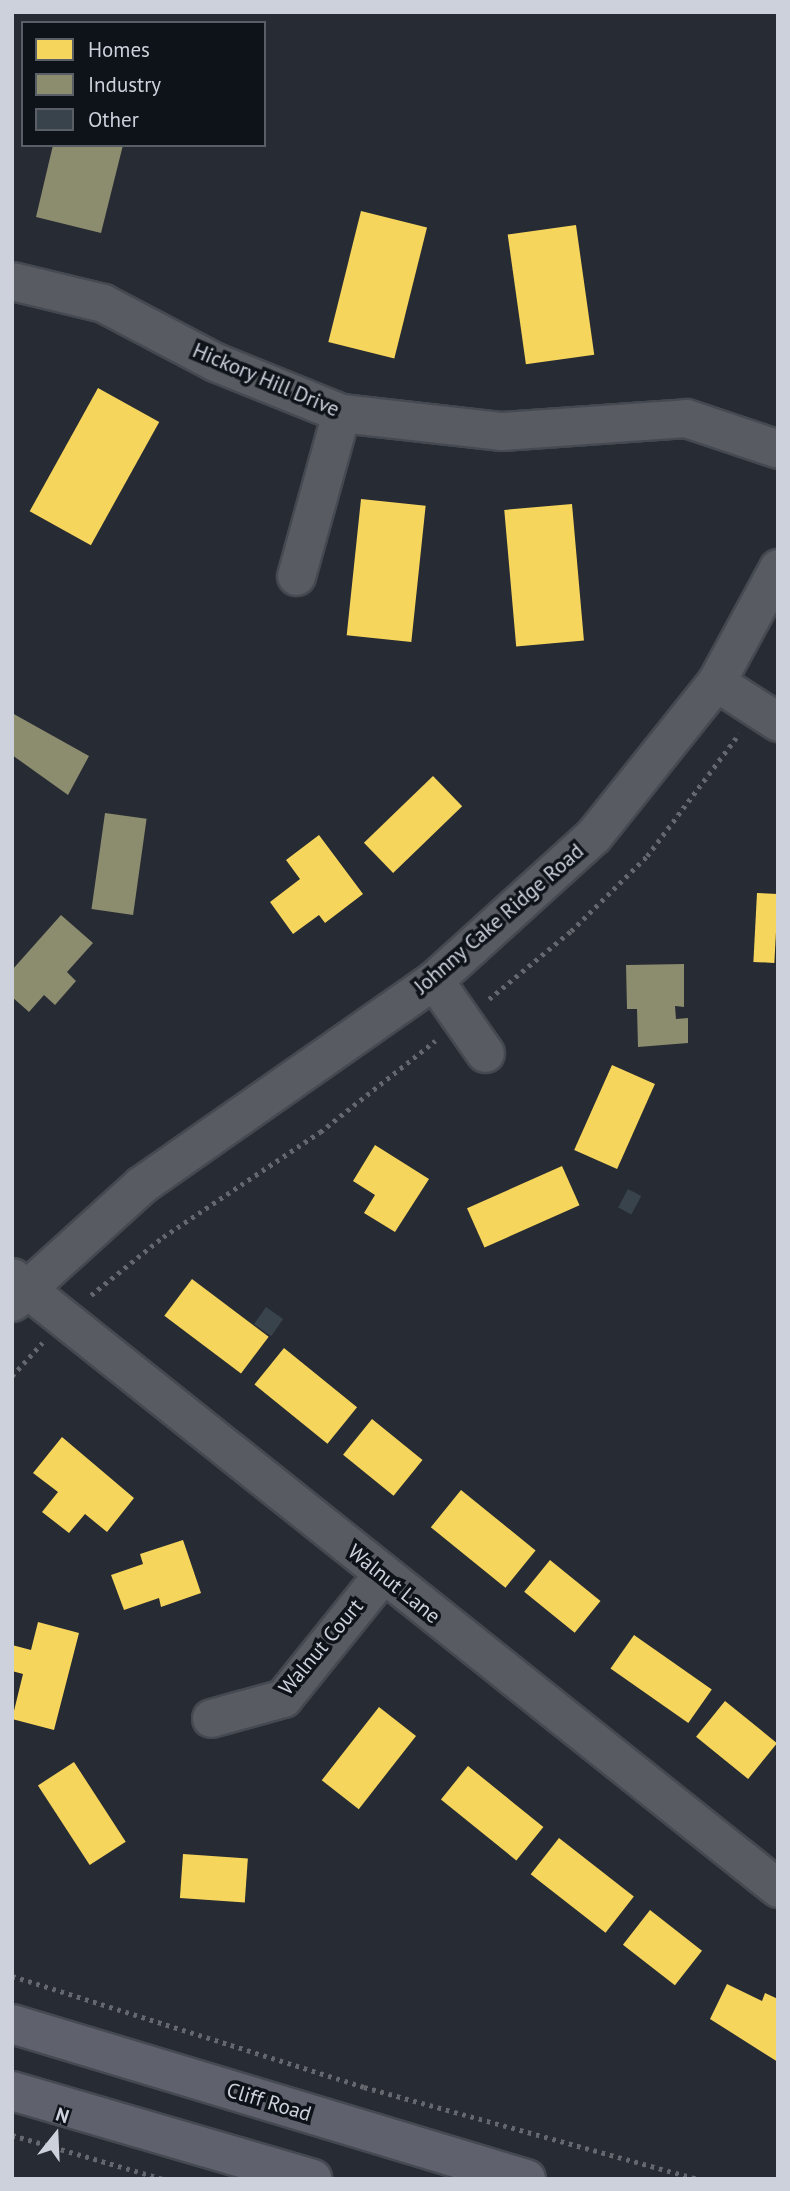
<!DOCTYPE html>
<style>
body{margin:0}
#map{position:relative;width:790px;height:2191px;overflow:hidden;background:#272b33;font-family:"PT Sans",sans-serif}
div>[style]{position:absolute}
.homes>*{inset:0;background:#f6d55c;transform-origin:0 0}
.industry>*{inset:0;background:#8c8c6e;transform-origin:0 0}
.building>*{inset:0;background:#38434c;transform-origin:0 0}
.path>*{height:4.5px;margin-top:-2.25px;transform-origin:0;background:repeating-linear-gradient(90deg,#64676d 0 3.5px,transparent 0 8.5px)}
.roads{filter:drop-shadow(2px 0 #454951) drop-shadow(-2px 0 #454951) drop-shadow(0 2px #454951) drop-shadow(0 -2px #454951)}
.minor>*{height:37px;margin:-18.5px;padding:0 18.5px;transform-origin:18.5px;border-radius:18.5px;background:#585b62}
.major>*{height:38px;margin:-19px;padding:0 19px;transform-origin:19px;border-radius:19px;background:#5f616c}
span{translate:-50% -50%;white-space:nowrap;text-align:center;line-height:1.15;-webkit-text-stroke:7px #0e1219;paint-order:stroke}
.street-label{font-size:21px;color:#ccd1dc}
.frame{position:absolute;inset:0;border:14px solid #ccd1dc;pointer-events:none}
.legend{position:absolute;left:21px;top:21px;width:245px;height:126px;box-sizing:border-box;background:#0e1219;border:2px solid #5a5e67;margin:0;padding:9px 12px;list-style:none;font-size:21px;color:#ccd1dc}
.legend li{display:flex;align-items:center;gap:14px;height:35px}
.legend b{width:35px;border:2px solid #5a5e67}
.north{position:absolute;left:21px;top:2100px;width:70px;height:70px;-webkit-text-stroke:5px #0e1219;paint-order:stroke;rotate:18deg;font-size:19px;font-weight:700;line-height:28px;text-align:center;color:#ccd1dc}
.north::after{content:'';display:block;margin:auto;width:24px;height:32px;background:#ccd1dc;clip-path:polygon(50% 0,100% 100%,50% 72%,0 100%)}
</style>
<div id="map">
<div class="homes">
<i style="left:361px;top:211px;width:68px;height:135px;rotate:14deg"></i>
<i style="left:576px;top:225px;width:131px;height:69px;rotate:82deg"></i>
<i style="left:98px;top:388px;width:70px;height:141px;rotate:29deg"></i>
<i style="left:361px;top:499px;width:65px;height:137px;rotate:6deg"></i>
<i style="left:572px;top:504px;width:137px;height:68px;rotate:85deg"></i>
<i style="left:433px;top:776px;width:42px;height:96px;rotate:46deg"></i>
<i style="clip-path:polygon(319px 835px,363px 894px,325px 923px,319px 915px,293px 934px,270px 902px,300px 879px,286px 860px)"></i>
<i style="left:757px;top:893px;width:21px;height:69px;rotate:3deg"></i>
<i style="left:612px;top:1065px;width:47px;height:93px;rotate:24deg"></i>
<i style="clip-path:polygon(375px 1145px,429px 1179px,395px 1232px,364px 1213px,375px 1195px,353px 1181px)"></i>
<i style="left:562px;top:1166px;width:43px;height:104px;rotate:66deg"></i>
<i style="left:192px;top:1279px;width:96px;height:46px;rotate:37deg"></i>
<i style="left:284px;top:1348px;width:94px;height:47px;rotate:39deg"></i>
<i style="left:372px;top:1419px;width:65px;height:46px;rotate:39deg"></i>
<i style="clip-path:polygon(62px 1437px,134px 1498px,107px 1532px,85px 1514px,69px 1533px,42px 1512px,58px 1492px,33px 1473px)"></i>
<i style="left:461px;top:1490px;width:96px;height:48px;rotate:39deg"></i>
<i style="clip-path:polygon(183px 1540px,201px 1593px,161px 1607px,159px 1598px,124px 1610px,111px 1575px,143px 1564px,140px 1554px)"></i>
<i style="left:550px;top:1560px;width:65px;height:41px;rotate:39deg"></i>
<i style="clip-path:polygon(38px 1622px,79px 1633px,54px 1730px,12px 1719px,23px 1674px,12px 1671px,12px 1645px,31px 1650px)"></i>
<i style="left:634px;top:1635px;width:95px;height:41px;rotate:35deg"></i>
<i style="left:725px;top:1701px;width:67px;height:46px;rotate:39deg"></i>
<i style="left:379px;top:1707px;width:47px;height:93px;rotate:38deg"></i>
<i style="left:74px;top:1762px;width:95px;height:43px;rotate:57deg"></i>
<i style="left:468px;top:1766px;width:97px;height:43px;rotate:39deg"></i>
<i style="left:559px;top:1838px;width:95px;height:46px;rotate:38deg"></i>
<i style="left:183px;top:1854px;width:65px;height:44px;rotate:4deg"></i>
<i style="left:650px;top:1910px;width:66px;height:44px;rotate:38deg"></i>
<i style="clip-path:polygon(727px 1984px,762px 2001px,765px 1993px,778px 1999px,778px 2062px,710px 2019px)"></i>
</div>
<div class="industry">
<i style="clip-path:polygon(53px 145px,123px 145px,101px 233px,36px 217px)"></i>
<i style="clip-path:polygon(12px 713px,89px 756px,68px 795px,12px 755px)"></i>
<i style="left:105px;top:813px;width:42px;height:97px;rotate:8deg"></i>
<i style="clip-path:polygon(61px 915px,93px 943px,67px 972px,76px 981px,55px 1005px,44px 995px,29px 1012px,12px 997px,12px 970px)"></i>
<i style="clip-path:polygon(684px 964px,684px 1007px,675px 1006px,676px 1019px,688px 1018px,688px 1043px,638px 1047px,637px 1009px,627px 1009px,626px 965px)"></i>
</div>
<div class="building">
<i style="left:628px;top:1189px;width:15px;height:21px;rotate:28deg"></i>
<i style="left:266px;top:1307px;width:21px;height:21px;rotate:35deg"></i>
</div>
<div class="path">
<i style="left:489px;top:999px;width:107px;rotate:-39.7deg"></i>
<i style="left:571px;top:931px;width:107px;rotate:-44.6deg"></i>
<i style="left:647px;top:856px;width:153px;rotate:-53deg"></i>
<i style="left:91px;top:1295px;width:92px;rotate:-38.9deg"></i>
<i style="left:163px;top:1237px;width:189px;rotate:-33.8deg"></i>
<i style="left:320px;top:1132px;width:147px;rotate:-38.4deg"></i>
<i style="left:12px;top:1376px;width:45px;rotate:-47.7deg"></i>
<i style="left:12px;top:1976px;width:369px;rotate:17.5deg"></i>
<i style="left:364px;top:2087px;width:345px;rotate:15.4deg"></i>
<i style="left:12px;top:2135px;width:157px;rotate:16.2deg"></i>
</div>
<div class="roads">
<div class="minor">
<i style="left:12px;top:281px;width:94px;rotate:13.6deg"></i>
<i style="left:103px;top:303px;width:127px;rotate:27.8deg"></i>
<i style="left:215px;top:362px;width:136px;rotate:22deg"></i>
<i style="left:341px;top:413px;width:162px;rotate:6.4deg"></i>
<i style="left:502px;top:431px;width:184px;rotate:-4deg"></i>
<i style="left:686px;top:418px;width:97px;rotate:18.6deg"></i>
<i style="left:296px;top:576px;width:169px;rotate:-74.6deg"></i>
<i style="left:716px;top:682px;width:74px;rotate:32.8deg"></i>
<i style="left:434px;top:980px;width:89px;rotate:55.1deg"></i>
<i style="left:12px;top:1277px;width:980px;rotate:38.58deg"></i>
<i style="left:12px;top:1302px;width:174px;rotate:-42.2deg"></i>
<i style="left:141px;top:1185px;width:358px;rotate:-35deg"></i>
<i style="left:434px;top:980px;width:215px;rotate:-42.2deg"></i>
<i style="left:593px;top:836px;width:197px;rotate:-51.4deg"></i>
<i style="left:716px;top:682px;width:130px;rotate:-61.5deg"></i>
<i style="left:211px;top:1718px;width:75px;rotate:-15.5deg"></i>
<i style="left:283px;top:1698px;width:158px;rotate:-51.2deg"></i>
</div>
<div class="major">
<i style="left:12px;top:2024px;width:537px;rotate:16.78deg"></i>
<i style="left:12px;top:2091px;width:313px;rotate:16.3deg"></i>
</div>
</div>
<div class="street-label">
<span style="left:266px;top:380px;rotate:23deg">Hickory Hill Drive</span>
<span style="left:499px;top:919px;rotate:-41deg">Johnny Cake Ridge Road</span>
<span style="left:394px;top:1584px;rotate:39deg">Walnut Lane</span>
<span style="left:321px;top:1647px;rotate:-50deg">Walnut Court</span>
<span style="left:269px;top:2102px;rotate:17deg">Cliff Road</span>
</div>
<div class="frame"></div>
<ul class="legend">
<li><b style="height:19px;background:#f6d55c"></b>Homes</li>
<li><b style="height:19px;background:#8c8c6e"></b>Industry</li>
<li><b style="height:19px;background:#38434c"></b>Other</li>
</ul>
<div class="north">N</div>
</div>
